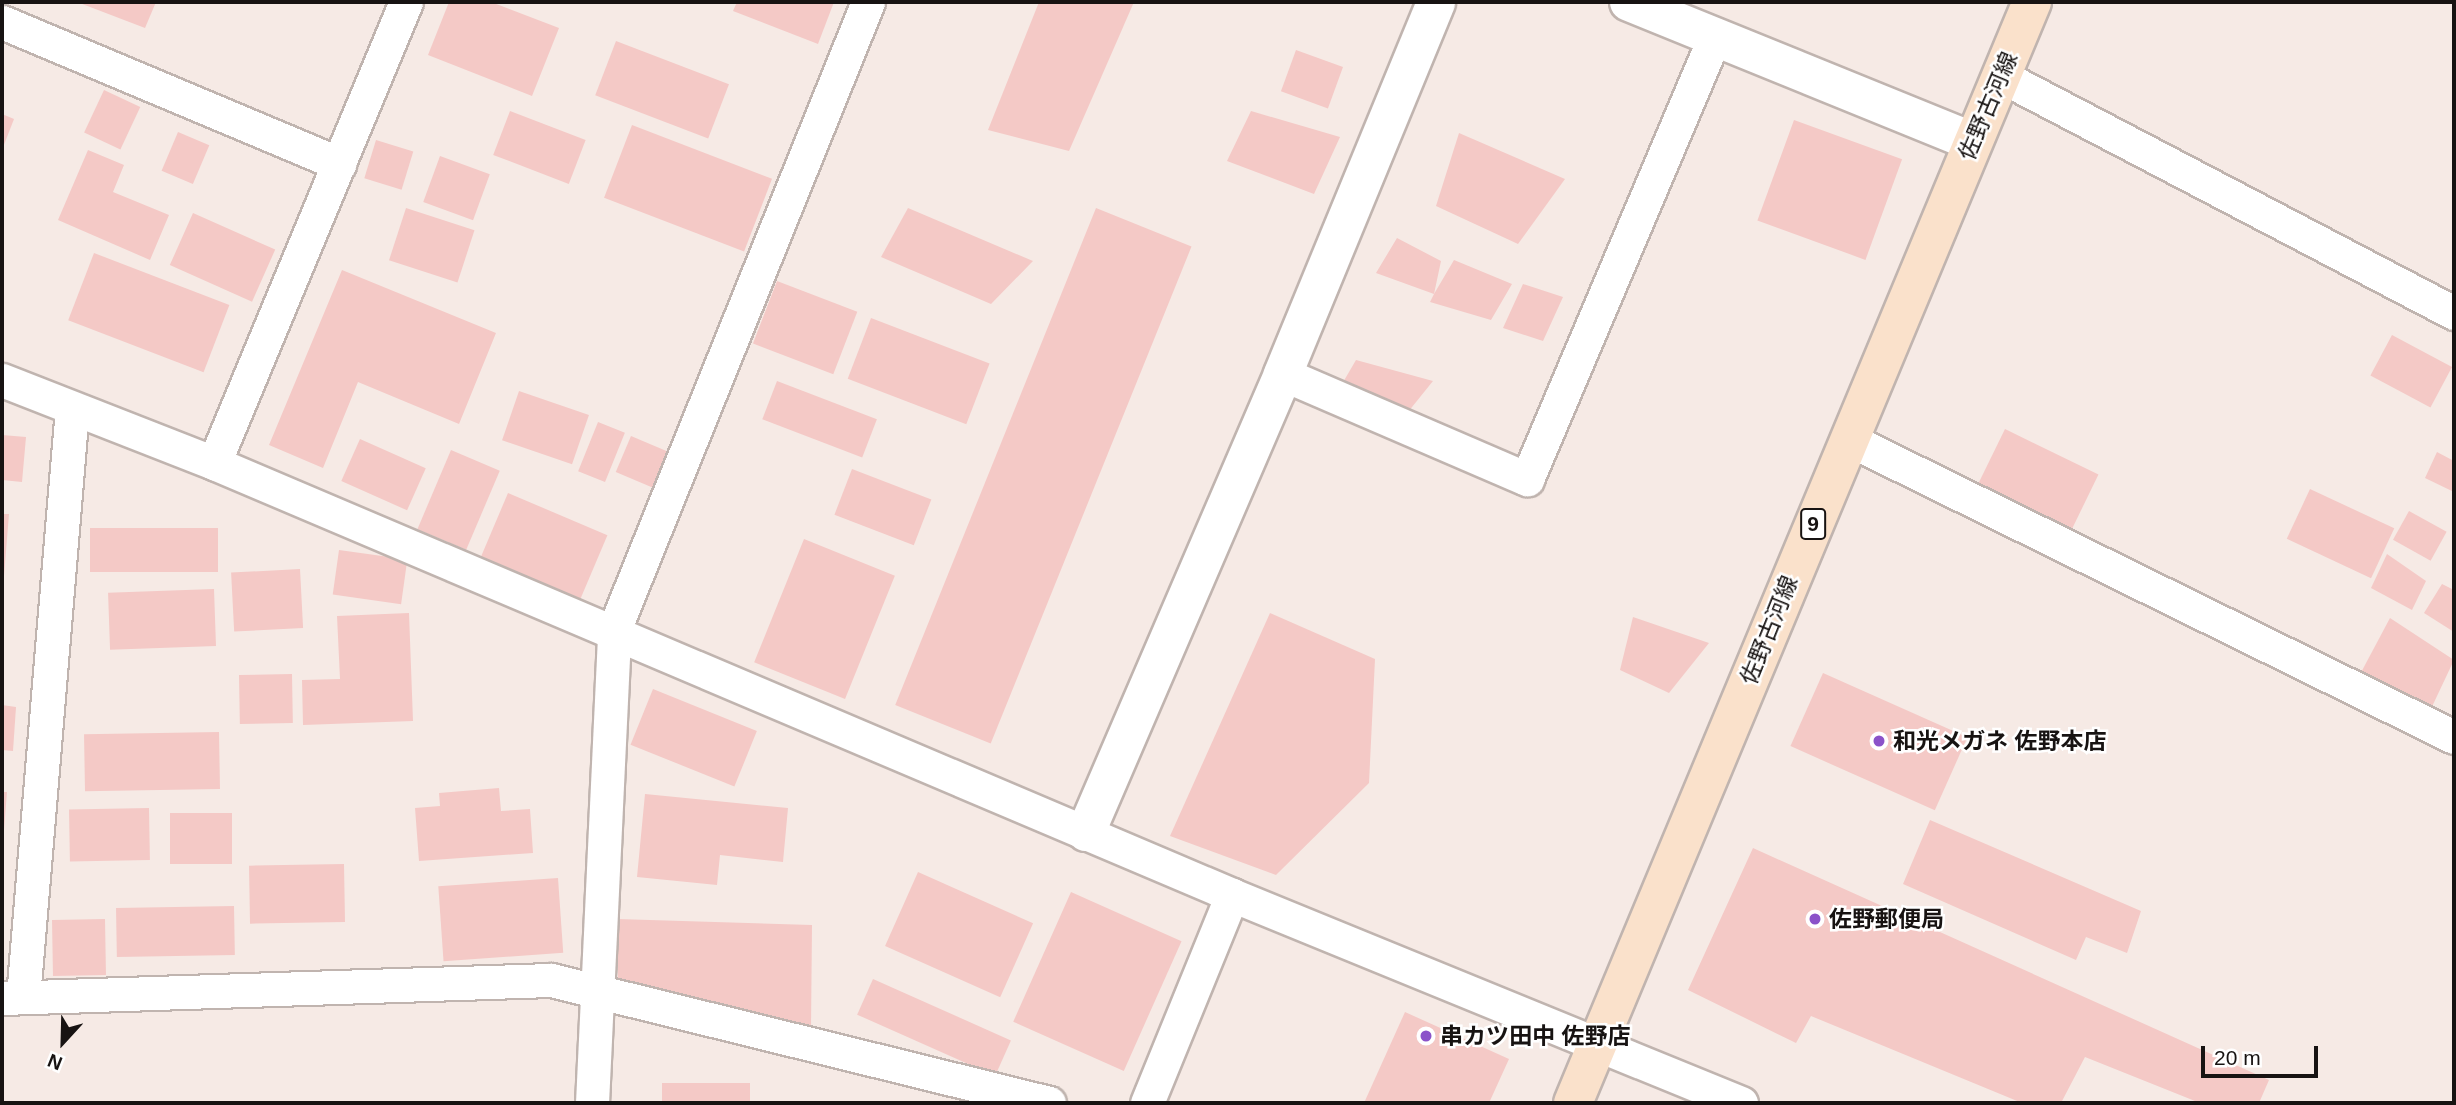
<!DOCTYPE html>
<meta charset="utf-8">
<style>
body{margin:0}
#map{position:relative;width:2456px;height:1105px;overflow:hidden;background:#f6eae5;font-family:Arial,"Noto Sans JP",sans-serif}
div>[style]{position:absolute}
.building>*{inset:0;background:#f4c9c6;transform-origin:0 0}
.roads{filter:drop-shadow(2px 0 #c0b4af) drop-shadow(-2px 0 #c0b4af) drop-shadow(0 2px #c0b4af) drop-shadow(0 -2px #c0b4af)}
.minor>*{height:33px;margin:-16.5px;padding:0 16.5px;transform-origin:16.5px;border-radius:16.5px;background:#fff}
.tertiary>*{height:38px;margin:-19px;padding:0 19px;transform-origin:19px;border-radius:19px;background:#fff}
.primary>*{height:38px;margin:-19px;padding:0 19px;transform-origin:19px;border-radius:19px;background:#fae1cb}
.dots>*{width:19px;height:19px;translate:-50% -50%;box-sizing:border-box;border:4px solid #fff;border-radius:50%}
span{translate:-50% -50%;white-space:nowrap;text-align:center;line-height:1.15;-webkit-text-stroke:5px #fff;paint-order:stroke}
.shield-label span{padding:2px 5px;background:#fff;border:2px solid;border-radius:5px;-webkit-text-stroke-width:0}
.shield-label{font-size:21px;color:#171312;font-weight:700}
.street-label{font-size:23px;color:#171312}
.poi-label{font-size:23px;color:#171312;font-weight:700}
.left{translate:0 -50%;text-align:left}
.frame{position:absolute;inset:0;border:4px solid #171312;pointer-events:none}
.north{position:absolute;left:28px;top:1007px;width:70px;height:70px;-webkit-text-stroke:5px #fff;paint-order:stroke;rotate:202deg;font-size:19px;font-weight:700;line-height:28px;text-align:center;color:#171312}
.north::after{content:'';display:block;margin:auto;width:24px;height:32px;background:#171312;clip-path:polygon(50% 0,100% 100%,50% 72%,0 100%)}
.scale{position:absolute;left:2201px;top:1046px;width:117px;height:32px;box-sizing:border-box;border:4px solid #171312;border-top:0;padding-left:9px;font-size:21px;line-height:24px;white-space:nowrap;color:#171312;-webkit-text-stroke:5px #fff;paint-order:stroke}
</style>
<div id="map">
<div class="building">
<i style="clip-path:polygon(77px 2px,156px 2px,145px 28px)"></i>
<i style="clip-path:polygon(449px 2px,491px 2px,559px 28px,532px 96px,428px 55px)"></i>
<i style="clip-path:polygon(737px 2px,834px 2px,818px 44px,733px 11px)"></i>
<i style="clip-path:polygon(1039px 2px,1134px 2px,1069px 151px,988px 130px)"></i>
<i style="left:616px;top:41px;width:121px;height:58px;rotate:21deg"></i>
<i style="left:1296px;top:50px;width:50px;height:44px;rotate:20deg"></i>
<i style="left:104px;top:90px;width:40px;height:47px;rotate:25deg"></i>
<i style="left:510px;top:111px;width:81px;height:47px;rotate:21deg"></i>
<i style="clip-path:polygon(1251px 111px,1340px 137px,1314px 194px,1227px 161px)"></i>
<i style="clip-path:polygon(2px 114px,14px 119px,2px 150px)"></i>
<i style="left:1794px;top:120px;width:115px;height:107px;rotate:20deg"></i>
<i style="left:632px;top:125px;width:150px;height:78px;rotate:21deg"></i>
<i style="left:178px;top:132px;width:34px;height:42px;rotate:23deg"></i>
<i style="clip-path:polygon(1459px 133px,1565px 179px,1518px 244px,1436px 206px)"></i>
<i style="left:376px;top:140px;width:39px;height:40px;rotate:17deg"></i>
<i style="clip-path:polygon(88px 150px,124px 165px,113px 192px,169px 215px,150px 260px,58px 220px)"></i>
<i style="left:440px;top:156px;width:53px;height:49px;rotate:20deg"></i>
<i style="left:406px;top:208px;width:72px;height:55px;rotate:18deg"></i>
<i style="clip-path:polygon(908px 208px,1033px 261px,991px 304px,881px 257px)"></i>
<i style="left:1096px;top:208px;width:103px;height:536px;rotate:22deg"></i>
<i style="left:193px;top:213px;width:90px;height:57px;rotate:24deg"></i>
<i style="clip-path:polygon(1397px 238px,1441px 261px,1434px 294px,1454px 260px,1512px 284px,1491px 320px,1430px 302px,1434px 294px,1376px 273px)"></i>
<i style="left:94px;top:253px;width:145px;height:72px;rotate:21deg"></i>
<i style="clip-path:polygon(342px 270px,496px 333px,459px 424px,358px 382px,323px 468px,269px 445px)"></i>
<i style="left:777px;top:281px;width:86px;height:67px;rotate:21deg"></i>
<i style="clip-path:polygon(1523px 284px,1563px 297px,1543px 341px,1503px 328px)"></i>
<i style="left:871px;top:318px;width:127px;height:65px;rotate:21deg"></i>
<i style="left:2392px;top:335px;width:68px;height:46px;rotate:28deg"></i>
<i style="clip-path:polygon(1356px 360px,1433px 381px,1408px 412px,1335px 396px)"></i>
<i style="left:777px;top:381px;width:107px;height:41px;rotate:21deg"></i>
<i style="left:519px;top:391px;width:74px;height:52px;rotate:19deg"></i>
<i style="left:598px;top:422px;width:29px;height:53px;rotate:22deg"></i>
<i style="left:2005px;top:429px;width:104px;height:63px;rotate:26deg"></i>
<i style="clip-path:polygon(2px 435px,26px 437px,22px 482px,2px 480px)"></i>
<i style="left:631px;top:436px;width:43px;height:39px;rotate:23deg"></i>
<i style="left:360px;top:439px;width:72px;height:46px;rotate:24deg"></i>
<i style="left:451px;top:450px;width:53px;height:86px;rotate:23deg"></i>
<i style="clip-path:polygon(2437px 452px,2454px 461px,2454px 492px,2425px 478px)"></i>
<i style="left:852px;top:469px;width:85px;height:49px;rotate:21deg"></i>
<i style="left:2310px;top:489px;width:93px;height:55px;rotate:25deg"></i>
<i style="left:508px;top:493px;width:108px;height:70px;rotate:23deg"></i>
<i style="left:2409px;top:511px;width:43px;height:33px;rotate:29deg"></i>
<i style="clip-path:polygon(2px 514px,9px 514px,4px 576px,2px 576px)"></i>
<i style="left:218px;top:528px;width:44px;height:128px;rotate:90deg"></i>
<i style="left:804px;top:539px;width:98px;height:133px;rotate:22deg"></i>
<i style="left:339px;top:550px;width:69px;height:45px;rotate:8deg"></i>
<i style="clip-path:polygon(2387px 554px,2426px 581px,2412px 610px,2371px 588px)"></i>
<i style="left:300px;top:569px;width:59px;height:69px;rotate:87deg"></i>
<i style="clip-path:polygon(2442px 584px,2454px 590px,2454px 632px,2424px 613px)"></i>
<i style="left:214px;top:589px;width:57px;height:106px;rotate:88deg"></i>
<i style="clip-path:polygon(409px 613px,413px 721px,303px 725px,302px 680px,340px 679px,337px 616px)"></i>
<i style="clip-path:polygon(1270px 613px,1375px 659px,1369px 783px,1276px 875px,1170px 836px)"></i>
<i style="clip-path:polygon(1633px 617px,1709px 643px,1669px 693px,1620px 670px)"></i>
<i style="clip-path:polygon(2390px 618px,2454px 660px,2429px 713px,2357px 680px)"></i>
<i style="left:1823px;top:673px;width:158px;height:80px;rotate:24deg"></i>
<i style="left:292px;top:674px;width:49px;height:53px;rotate:89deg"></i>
<i style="left:653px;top:689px;width:112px;height:60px;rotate:22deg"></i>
<i style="clip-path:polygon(2px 705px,16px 707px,13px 751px,2px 750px)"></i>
<i style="left:219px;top:732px;width:57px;height:135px;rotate:89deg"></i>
<i style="clip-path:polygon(499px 788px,501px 811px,530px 809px,533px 853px,419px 861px,415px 808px,440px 806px,439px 793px)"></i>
<i style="clip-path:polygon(2px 792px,7px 792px,4px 830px,2px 830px)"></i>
<i style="clip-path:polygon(645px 794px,788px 808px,783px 862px,720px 855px,717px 885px,637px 877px)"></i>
<i style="left:149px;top:808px;width:52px;height:80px;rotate:89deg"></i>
<i style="left:170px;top:813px;width:62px;height:51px"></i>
<i style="clip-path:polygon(1930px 820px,2141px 911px,2127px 953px,2086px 937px,2076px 960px,1903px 884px)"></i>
<i style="clip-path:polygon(1753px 848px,2269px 1080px,2259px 1103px,2200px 1103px,2085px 1057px,2061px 1103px,2022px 1103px,1811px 1016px,1796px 1043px,1688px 990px)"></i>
<i style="left:344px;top:864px;width:58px;height:95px;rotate:89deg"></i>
<i style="left:918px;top:872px;width:126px;height:81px;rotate:24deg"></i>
<i style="left:558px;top:878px;width:75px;height:120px;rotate:86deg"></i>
<i style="left:1071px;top:892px;width:121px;height:142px;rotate:24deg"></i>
<i style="left:234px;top:906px;width:49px;height:118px;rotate:89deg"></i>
<i style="left:105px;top:919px;width:56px;height:53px;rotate:89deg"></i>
<i style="clip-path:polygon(617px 919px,812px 925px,811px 1028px,618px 987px)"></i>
<i style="left:873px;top:979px;width:151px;height:39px;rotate:24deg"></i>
<i style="clip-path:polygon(1405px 1012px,1509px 1059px,1489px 1103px,1364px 1103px)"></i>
<i style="left:662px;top:1083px;width:88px;height:20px"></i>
</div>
<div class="roads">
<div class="minor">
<i style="left:2px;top:22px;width:366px;rotate:22.8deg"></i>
<i style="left:2001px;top:76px;width:511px;rotate:27.62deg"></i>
<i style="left:1283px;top:374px;width:266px;rotate:23.3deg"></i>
<i style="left:1527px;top:479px;width:480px;rotate:-67deg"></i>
<i style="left:2px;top:380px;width:228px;rotate:21.4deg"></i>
<i style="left:214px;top:463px;width:1106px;rotate:22.99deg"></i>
<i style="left:1232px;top:895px;width:550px;rotate:22.23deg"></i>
<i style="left:1848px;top:439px;width:675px;rotate:26.19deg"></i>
<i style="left:214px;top:463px;width:499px;rotate:-67.4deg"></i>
<i style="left:23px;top:997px;width:590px;rotate:-85.24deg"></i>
<i style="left:2px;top:998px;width:549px;rotate:-1.88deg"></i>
<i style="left:551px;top:980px;width:513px;rotate:13.87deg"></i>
<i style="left:592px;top:1103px;width:474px;rotate:-87.3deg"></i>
<i style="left:614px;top:630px;width:677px;rotate:-67.98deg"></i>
<i style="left:1147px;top:1103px;width:225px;rotate:-67.8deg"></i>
</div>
<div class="tertiary">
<i style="left:1629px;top:2px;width:371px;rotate:22.1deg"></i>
<i style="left:1086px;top:832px;width:499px;rotate:-66.7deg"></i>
<i style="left:1283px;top:374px;width:402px;rotate:-67.6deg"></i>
</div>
<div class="primary">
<i style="left:1573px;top:1103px;width:1193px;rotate:-67.37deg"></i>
</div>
</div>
<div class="dots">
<i style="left:1879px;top:741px;background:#8b52c9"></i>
<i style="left:1815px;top:919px;background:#8b52c9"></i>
<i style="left:1426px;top:1036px;background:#8b52c9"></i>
</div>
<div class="shield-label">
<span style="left:1813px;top:524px">9</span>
</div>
<div class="street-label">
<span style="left:1988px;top:106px;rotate:-67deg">佐野古河線</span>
<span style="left:1769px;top:630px;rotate:-68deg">佐野古河線</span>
</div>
<div class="poi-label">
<span class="left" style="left:1893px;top:741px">和光メガネ 佐野本店</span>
<span class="left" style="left:1829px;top:919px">佐野郵便局</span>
<span class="left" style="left:1440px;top:1036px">串カツ田中 佐野店</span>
</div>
<div class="frame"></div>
<div class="north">N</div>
<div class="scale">20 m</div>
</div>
